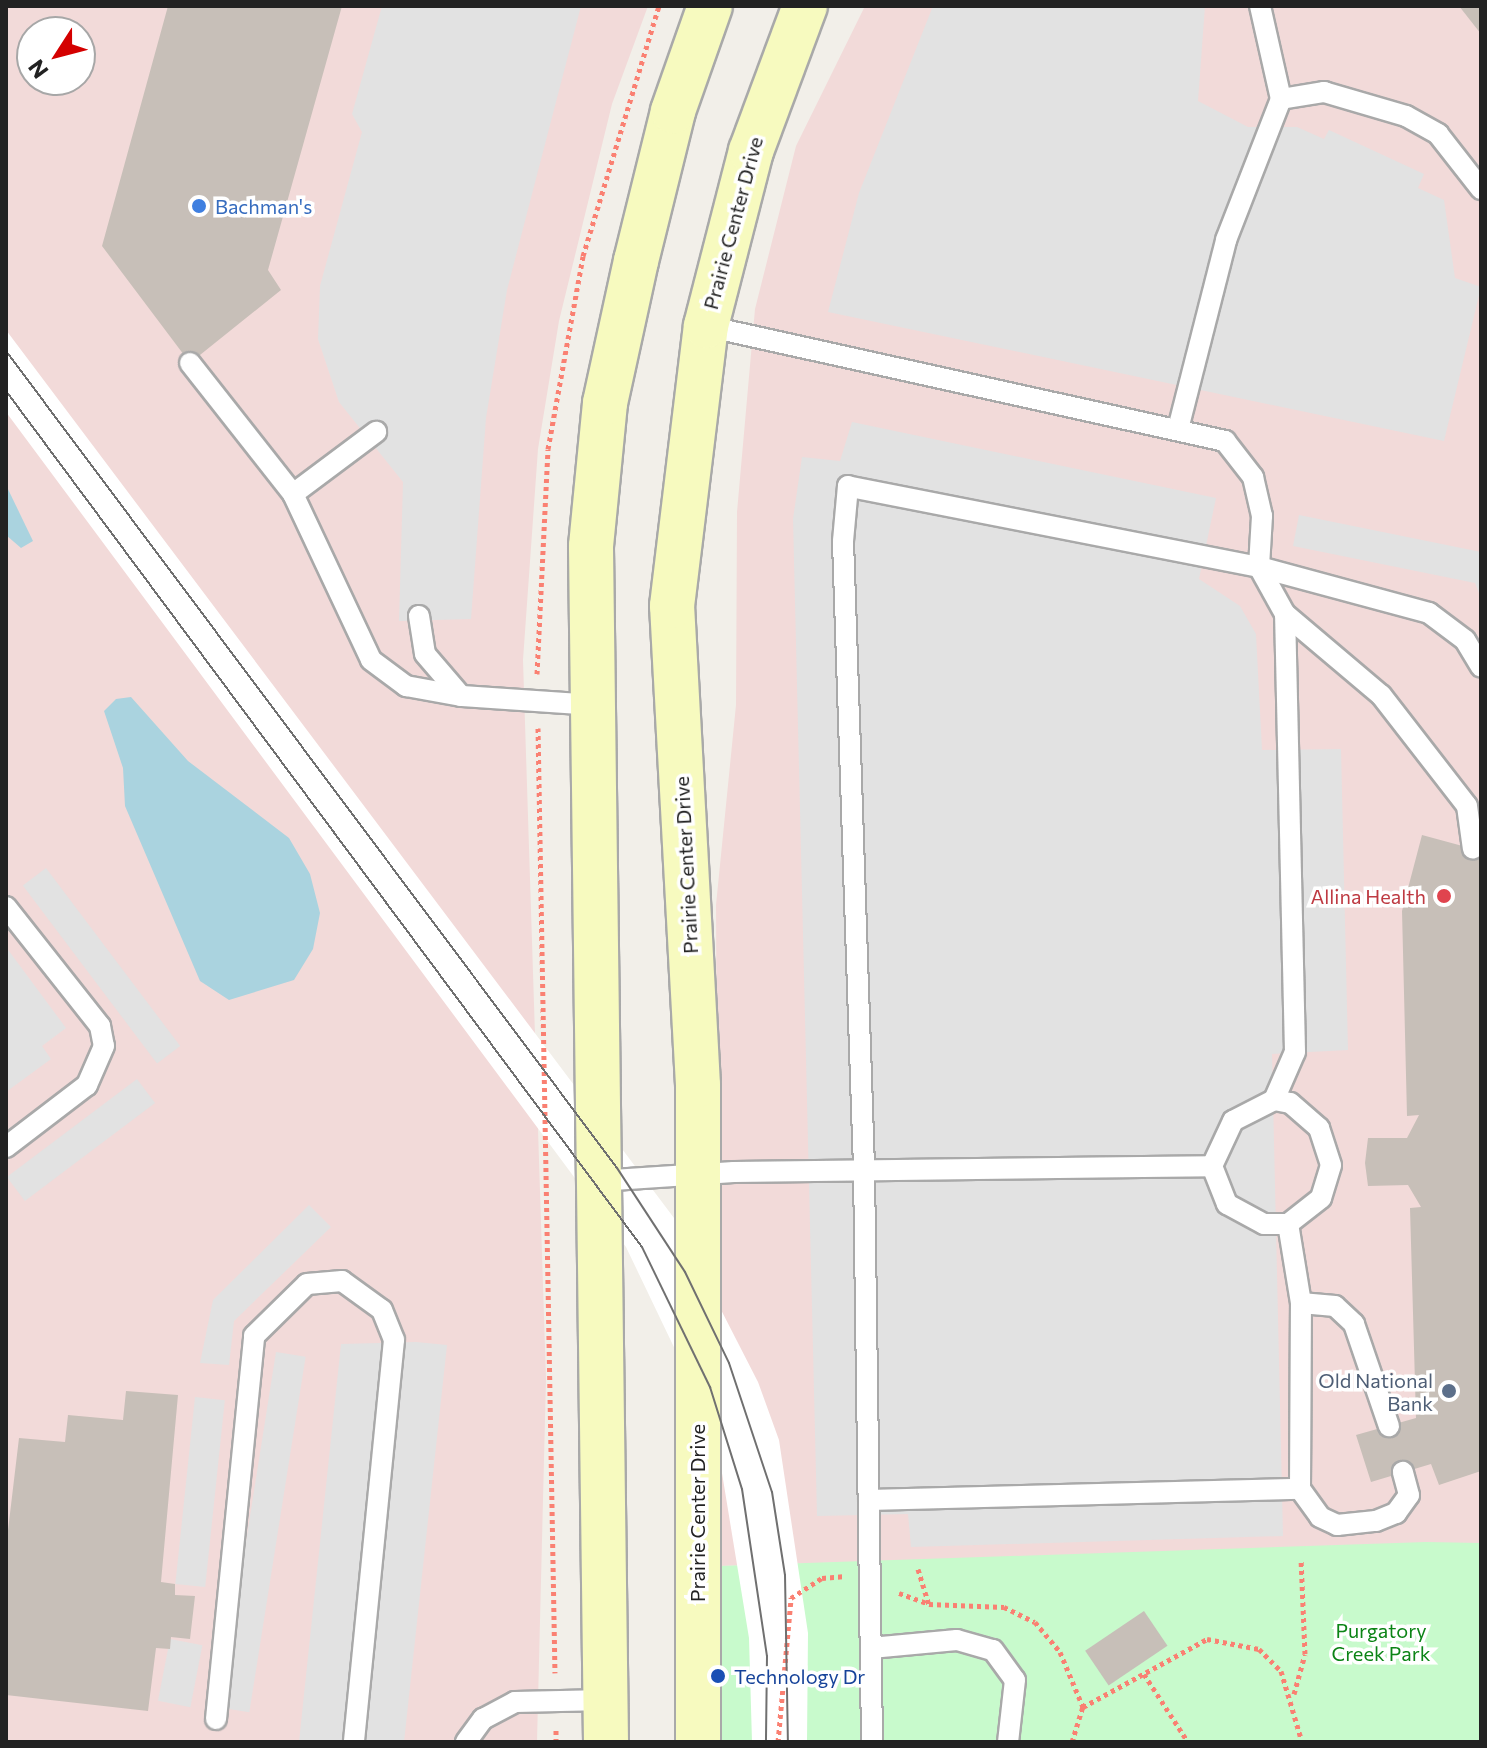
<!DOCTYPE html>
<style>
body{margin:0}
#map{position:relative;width:1487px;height:1748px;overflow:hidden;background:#f2efe9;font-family:Commissioner,sans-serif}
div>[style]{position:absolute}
.commercial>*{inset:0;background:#f2dad9}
.park>*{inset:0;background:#c8facc}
.parking>*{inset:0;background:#e2e2e2;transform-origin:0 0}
.water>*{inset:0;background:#aad3df}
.pier>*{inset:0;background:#fff}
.building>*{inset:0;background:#c7bfb8;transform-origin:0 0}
.path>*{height:5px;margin-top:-2.5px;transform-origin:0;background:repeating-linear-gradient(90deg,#fa8072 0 4px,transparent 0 8px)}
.roads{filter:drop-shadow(2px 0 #a9a9a9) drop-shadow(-2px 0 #a9a9a9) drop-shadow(0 2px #a9a9a9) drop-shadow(0 -2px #a9a9a9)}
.lane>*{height:20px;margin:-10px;padding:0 10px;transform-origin:10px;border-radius:10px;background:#fff}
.secondary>*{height:44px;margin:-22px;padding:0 22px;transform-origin:22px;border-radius:22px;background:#f7fabf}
.tram>*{height:2px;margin:-1px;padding:0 1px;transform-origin:1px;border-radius:1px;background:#707070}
.dots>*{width:22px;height:22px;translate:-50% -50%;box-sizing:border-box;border:4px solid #fff;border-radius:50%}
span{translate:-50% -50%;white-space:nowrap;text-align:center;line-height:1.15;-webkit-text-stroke:7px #fff;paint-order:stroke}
.shop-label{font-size:20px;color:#366cbe}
.left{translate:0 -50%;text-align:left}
.street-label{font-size:20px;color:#222}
.health-label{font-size:20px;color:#be3a42}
.right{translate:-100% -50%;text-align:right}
.service-label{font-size:20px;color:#4e5e75}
.park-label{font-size:20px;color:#0c8416}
.transit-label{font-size:20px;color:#164399}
.frame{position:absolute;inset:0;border:8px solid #222;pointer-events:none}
.north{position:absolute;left:16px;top:16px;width:80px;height:80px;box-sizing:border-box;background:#fff;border:2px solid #a7a7a7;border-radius:50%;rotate:234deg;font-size:22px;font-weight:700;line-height:32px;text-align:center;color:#222}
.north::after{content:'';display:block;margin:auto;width:28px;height:36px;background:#d40000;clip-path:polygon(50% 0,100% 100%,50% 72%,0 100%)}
</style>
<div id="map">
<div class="commercial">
<i style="clip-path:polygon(evenodd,6px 6px,648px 6px,612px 104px,559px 321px,538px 449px,523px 660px,546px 1379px,537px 1742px,6px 1742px,6px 6px,32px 32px,80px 32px,80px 80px,32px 80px,32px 32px)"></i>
<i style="clip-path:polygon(865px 6px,1481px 6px,1481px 1543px,719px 1566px,716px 905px,736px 705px,737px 512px,755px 309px,796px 146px)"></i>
</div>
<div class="park">
<i style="clip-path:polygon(1426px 1542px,1481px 1543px,1481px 1742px,720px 1742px,719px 1566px)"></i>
</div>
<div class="parking">
<i style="clip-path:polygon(382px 6px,581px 6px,507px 290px,486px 418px,471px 619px,399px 621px,403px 482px,339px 402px,318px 339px,320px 286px,362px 132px,352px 114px)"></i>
<i style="clip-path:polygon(933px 6px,1205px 6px,1198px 101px,1248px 127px,1297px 127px,1324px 139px,1329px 130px,1424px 174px,1418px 188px,1444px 200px,1455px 278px,1481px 287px,1444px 441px,828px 312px,859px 193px)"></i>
<i style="clip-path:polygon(852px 422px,1216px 498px,1199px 579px,1240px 606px,1256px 634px,1262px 750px,1341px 749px,1348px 1050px,1272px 1054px,1283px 1536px,911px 1547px,908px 1514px,817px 1516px,793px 519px,802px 457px,840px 461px)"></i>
<i style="clip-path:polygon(1299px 515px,1481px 552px,1481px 598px,1475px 583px,1293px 546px)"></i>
<i style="left:46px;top:868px;width:223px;height:29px;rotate:53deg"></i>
<i style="clip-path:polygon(6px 947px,66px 1028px,42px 1046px,51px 1059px,6px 1092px)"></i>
<i style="left:137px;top:1079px;width:30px;height:163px;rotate:53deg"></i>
<i style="clip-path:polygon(309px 1205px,331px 1227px,234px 1321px,229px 1365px,200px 1363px,213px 1300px)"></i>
<i style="clip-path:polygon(416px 1342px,447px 1345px,404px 1742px,299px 1742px,341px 1344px)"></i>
<i style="left:276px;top:1352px;width:30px;height:360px;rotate:9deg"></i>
<i style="left:195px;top:1397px;width:30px;height:188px;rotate:6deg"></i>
<i style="left:170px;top:1639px;width:33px;height:63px;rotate:11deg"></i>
</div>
<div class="water">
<i style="clip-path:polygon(6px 485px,33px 541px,21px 548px,6px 535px)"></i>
<i style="clip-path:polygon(131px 697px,188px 761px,289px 838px,310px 874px,320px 913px,313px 949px,294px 980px,229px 1000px,200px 981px,125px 806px,123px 768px,104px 711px,116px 699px)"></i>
</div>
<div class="pier">
<i style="clip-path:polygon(6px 330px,674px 1218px,758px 1382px,779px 1440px,808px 1633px,807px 1742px,752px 1742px,749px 1638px,721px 1467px,694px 1389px,626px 1247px,6px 412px)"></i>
</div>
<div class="building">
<i style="clip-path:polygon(168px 6px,342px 6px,268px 270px,281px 290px,190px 363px,102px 246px)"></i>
<i style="clip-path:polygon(1459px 6px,1481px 6px,1481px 34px)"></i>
<i style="clip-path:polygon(1422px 835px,1481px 851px,1481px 1471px,1439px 1485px,1431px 1464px,1371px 1482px,1356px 1435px,1416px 1418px,1410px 1208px,1421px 1207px,1408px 1185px,1368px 1186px,1365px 1163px,1368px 1138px,1407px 1138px,1419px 1115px,1407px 1116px,1402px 911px)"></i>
<i style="clip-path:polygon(126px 1391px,178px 1395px,161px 1582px,175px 1584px,175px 1595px,195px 1596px,190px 1639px,171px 1637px,170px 1649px,156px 1648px,148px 1711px,6px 1695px,6px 1547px,19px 1438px,65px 1442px,68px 1415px,123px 1420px)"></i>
<i style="left:1144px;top:1611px;width:42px;height:71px;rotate:56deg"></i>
</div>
<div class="path">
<i style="left:537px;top:674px;width:225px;rotate:-87.2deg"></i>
<i style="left:548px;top:449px;width:196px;rotate:-79.7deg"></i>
<i style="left:583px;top:256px;width:261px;rotate:-73.1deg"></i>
<i style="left:538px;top:728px;width:945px;rotate:88.97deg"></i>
<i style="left:918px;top:1569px;width:37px;rotate:73deg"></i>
<i style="left:929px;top:1604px;width:75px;rotate:2.3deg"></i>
<i style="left:1004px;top:1607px;width:34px;rotate:26deg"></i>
<i style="left:1035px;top:1622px;width:39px;rotate:50deg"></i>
<i style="left:1060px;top:1652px;width:60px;rotate:67.3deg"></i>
<i style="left:899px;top:1593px;width:32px;rotate:20deg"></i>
<i style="left:1144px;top:1674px;width:81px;rotate:57.1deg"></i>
<i style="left:1294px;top:1694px;width:41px;rotate:-74.6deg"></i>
<i style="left:1305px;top:1654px;width:95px;rotate:-92.4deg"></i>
<i style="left:556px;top:1742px;width:15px;rotate:-90deg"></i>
<i style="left:778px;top:1742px;width:145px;rotate:-84.8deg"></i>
<i style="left:791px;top:1598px;width:37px;rotate:-33deg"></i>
<i style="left:822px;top:1578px;width:21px;rotate:-5deg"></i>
<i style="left:1072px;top:1742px;width:37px;rotate:-73deg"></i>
<i style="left:1083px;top:1707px;width:141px;rotate:-28.7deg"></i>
<i style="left:1207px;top:1639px;width:53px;rotate:10.9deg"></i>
<i style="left:1259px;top:1649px;width:31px;rotate:45deg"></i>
<i style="left:1281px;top:1671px;width:74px;rotate:73.5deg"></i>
</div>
<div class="roads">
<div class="lane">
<i style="left:1281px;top:99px;width:44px;rotate:-9.2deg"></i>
<i style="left:1324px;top:92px;width:85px;rotate:16.3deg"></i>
<i style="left:1406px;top:116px;width:37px;rotate:29deg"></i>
<i style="left:1438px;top:134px;width:70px;rotate:52deg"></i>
<i style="left:706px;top:326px;width:532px;rotate:12.49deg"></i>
<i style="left:1225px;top:441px;width:46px;rotate:52.1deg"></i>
<i style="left:1253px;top:477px;width:40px;rotate:77deg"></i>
<i style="left:1262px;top:516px;width:51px;rotate:93.4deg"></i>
<i style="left:1259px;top:567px;width:176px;rotate:15.1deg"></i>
<i style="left:1429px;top:613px;width:45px;rotate:36.9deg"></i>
<i style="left:1465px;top:640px;width:31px;rotate:59deg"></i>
<i style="left:190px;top:363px;width:167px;rotate:51.8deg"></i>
<i style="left:293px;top:494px;width:183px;rotate:64.8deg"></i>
<i style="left:371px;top:660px;width:44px;rotate:36.6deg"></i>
<i style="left:406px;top:686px;width:56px;rotate:10.3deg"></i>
<i style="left:1179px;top:425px;width:191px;rotate:-75.7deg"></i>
<i style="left:1226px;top:240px;width:151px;rotate:-68.7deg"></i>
<i style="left:1281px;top:99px;width:95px;rotate:-102.7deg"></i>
<i style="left:293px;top:494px;width:104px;rotate:-36.8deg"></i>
<i style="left:1285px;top:614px;width:126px;rotate:40.2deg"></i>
<i style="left:1381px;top:695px;width:140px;rotate:52.2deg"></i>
<i style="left:1467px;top:806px;width:43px;rotate:82.1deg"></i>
<i style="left:419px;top:616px;width:38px;rotate:81deg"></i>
<i style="left:425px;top:654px;width:55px;rotate:49.4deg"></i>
<i style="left:461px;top:696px;width:131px;rotate:3.9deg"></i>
<i style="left:6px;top:907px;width:152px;rotate:51.7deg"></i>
<i style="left:100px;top:1026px;width:20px;rotate:79deg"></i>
<i style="left:104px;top:1046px;width:43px;rotate:113.6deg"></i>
<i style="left:87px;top:1085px;width:102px;rotate:142.6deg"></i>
<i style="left:1274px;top:1100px;width:46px;rotate:152.9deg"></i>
<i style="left:1233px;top:1121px;width:50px;rotate:115deg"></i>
<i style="left:1212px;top:1166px;width:41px;rotate:68.5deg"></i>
<i style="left:1227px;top:1204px;width:42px;rotate:28.4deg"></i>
<i style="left:1264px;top:1224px;width:24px"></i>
<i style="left:598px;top:1181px;width:136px;rotate:-3.8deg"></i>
<i style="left:734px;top:1172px;width:478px;rotate:-0.7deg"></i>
<i style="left:1301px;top:1303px;width:34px;rotate:5deg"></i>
<i style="left:1335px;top:1306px;width:26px;rotate:43deg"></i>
<i style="left:1354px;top:1324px;width:108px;rotate:71.1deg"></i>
<i style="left:1300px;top:1489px;width:34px;rotate:54deg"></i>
<i style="left:1320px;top:1517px;width:19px;rotate:25deg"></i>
<i style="left:1337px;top:1525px;width:39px;rotate:-6deg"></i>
<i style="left:1376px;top:1521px;width:22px;rotate:-22deg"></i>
<i style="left:1396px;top:1513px;width:22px;rotate:-54deg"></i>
<i style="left:1409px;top:1495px;width:24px;rotate:-105deg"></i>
<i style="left:869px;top:1500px;width:431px;rotate:-1.5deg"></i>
<i style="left:1300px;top:1489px;width:186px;rotate:-89.7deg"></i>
<i style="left:1301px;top:1303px;width:80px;rotate:-99.3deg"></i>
<i style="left:1288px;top:1224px;width:42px;rotate:-38.2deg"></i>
<i style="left:1321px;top:1198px;width:34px;rotate:-73deg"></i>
<i style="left:1331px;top:1165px;width:39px;rotate:-108deg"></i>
<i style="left:1319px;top:1128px;width:38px;rotate:-139deg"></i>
<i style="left:1290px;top:1103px;width:16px;rotate:-169deg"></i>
<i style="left:1274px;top:1100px;width:52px;rotate:-66.4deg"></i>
<i style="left:1295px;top:1052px;width:438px;rotate:-91.3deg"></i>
<i style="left:1285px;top:614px;width:54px;rotate:-119deg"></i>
<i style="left:1259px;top:567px;width:419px;rotate:-168.9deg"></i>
<i style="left:848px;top:486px;width:55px;rotate:95.2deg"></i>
<i style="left:843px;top:541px;width:628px;rotate:88.08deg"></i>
<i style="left:864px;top:1169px;width:573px;rotate:89.2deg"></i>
<i style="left:871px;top:1648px;width:86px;rotate:-5.3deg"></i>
<i style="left:957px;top:1640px;width:37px;rotate:16deg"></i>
<i style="left:993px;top:1650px;width:37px;rotate:54deg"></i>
<i style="left:1015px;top:1680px;width:62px;rotate:96.4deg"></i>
<i style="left:216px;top:1719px;width:385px;rotate:-84.3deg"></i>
<i style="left:254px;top:1336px;width:74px;rotate:-44.5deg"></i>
<i style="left:307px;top:1284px;width:35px;rotate:-5deg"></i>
<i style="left:342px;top:1281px;width:49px;rotate:35.9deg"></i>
<i style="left:382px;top:1310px;width:32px;rotate:68deg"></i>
<i style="left:394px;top:1340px;width:404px;rotate:95.7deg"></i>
<i style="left:466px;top:1742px;width:29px;rotate:-54deg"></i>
<i style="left:483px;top:1719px;width:36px;rotate:-28deg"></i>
<i style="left:515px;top:1702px;width:91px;rotate:-1.3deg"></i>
</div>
<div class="secondary">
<i style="left:606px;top:1742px;width:1196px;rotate:-90.72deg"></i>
<i style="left:591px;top:546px;width:144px;rotate:-84.4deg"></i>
<i style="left:605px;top:403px;width:145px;rotate:-77.7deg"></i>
<i style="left:636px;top:261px;width:154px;rotate:-76.1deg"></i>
<i style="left:673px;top:111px;width:111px;rotate:-70.6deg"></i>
<i style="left:698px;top:1742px;width:657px;rotate:-90deg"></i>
<i style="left:698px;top:1085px;width:480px;rotate:-93.1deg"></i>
<i style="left:672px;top:606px;width:282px;rotate:-83.1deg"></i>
<i style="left:706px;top:326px;width:181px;rotate:-75.6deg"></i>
<i style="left:751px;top:151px;width:155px;rotate:-69.6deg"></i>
</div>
</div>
<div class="tram">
<i style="left:6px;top:351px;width:1020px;rotate:53.21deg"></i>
<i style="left:617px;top:1168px;width:124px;rotate:56.8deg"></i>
<i style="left:685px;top:1272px;width:101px;rotate:64.2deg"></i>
<i style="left:729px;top:1363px;width:136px;rotate:71.6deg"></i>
<i style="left:772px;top:1492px;width:84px;rotate:81.1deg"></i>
<i style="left:785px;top:1575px;width:167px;rotate:89deg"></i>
<i style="left:6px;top:391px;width:1066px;rotate:53.39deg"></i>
<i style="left:642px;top:1247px;width:156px;rotate:64.1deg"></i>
<i style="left:710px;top:1387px;width:107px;rotate:72.6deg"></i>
<i style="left:742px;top:1489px;width:169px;rotate:81.5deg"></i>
<i style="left:767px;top:1656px;width:86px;rotate:90.7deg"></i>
</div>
<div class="dots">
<i style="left:199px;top:206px;background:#3f7fe0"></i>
<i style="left:1444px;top:896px;background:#e0444e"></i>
<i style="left:1449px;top:1391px;background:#5c6f8a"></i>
<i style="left:718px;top:1676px;background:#1a4fb4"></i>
</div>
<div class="shop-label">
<span class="left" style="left:215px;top:206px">Bachman's</span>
</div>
<div class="street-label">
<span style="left:733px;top:223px;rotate:-75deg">Prairie Center Drive</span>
<span style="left:686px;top:865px;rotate:-93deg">Prairie Center Drive</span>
<span style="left:697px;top:1513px;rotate:-90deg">Prairie Center Drive</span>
</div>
<div class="health-label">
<span class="right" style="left:1426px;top:896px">Allina Health</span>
</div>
<div class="service-label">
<span class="right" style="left:1433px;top:1392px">Old National<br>Bank</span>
</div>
<div class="park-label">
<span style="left:1381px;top:1642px">Purgatory<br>Creek Park</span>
</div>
<div class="transit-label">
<span class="left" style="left:734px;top:1676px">Technology Dr</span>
</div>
<div class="frame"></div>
<div class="north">N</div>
</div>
